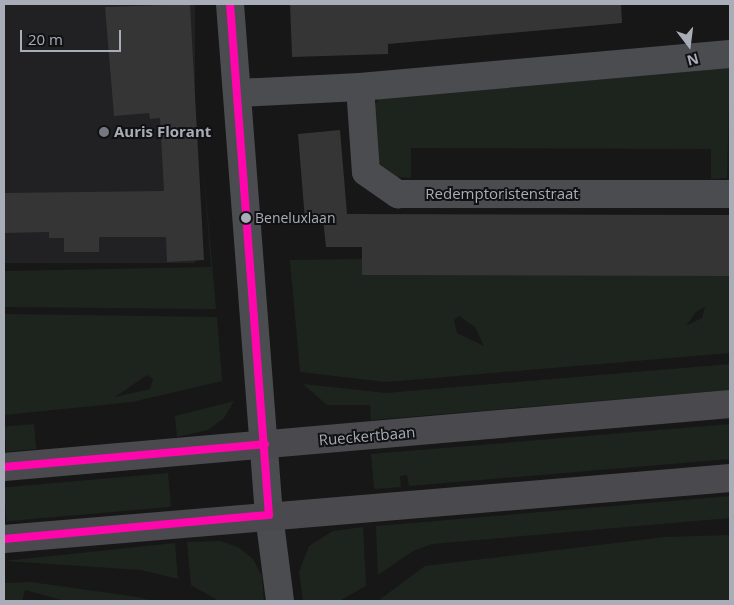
<!DOCTYPE html>
<style>
body{margin:0}
#map{position:relative;width:734px;height:605px;overflow:hidden;background:#171717;font-family:"Open Sans",sans-serif}
div>[style]{position:absolute}
.built>*{inset:0;background:#212123;transform-origin:0 0}
.green>*{inset:0;background:#1d241e;transform-origin:0 0}
.building>*{inset:0;background:#353536}
.street>*{height:28px;margin:-14px;padding:0 14px;transform-origin:14px;border-radius:14px;background:#4b4c50}
.secondary>*{height:28px;margin:-14px;padding:0 14px;transform-origin:14px;border-radius:14px;background:#4a4a4e}
.bus-1>*{height:8px;margin:-4px;padding:0 4px;transform-origin:4px;border-radius:4px;background:#ff06ac}
.dots>*{width:14px;height:14px;translate:-50% -50%;box-sizing:border-box;border:2px solid #111113;border-radius:50%}
span{translate:-50% -50%;white-space:nowrap;text-align:center;line-height:1.15;-webkit-text-stroke:4px #111113;paint-order:stroke}
.bus-label{font-size:14px;color:#a8adb8}
.left{translate:0 -50%;text-align:left}
.poi-label{font-size:15px;color:#a8adb8;font-weight:700}
.street-label{font-size:15px;color:#a8adb8}
.frame{position:absolute;inset:0;border:5px solid #a8adb8;pointer-events:none}
.north{position:absolute;left:664px;top:20px;width:50px;height:50px;-webkit-text-stroke:4px #111113;paint-order:stroke;rotate:165deg;font-size:14px;font-weight:700;line-height:20px;text-align:center;color:#a8adb8}
.north::after{content:'';display:block;margin:auto;width:18px;height:22px;background:#a8adb8;clip-path:polygon(50% 0,100% 100%,50% 72%,0 100%)}
.scale{position:absolute;left:20px;top:30px;width:101px;height:22px;box-sizing:border-box;border:2px solid #a8adb8;border-top:0;padding-left:6px;font-size:15px;line-height:18px;white-space:nowrap;color:#a8adb8;-webkit-text-stroke:4px #111113;paint-order:stroke}
</style>
<div id="map">
<div class="built">
<i style="left:4px;top:4px;width:191px;height:259px"></i>
</div>
<div class="green">
<i style="clip-path:polygon(730px 68px,727px 178px,711px 179px,711px 149px,411px 148px,411px 178px,395px 177px,378px 162px,374px 106px,379px 99px)"></i>
<i style="clip-path:polygon(202px 149px,216px 309px,4px 307px,4px 271px,211px 267px)"></i>
<i style="clip-path:polygon(evenodd,362px 259px,362px 275px,730px 276px,730px 353px,386px 382px,300px 372px,290px 260px,362px 259px,705px 307px,702px 318px,686px 326px,696px 312px,705px 307px,362px 259px,459px 316px,475px 327px,484px 346px,457px 333px,454px 320px,459px 316px)"></i>
<i style="clip-path:polygon(evenodd,4px 314px,217px 317px,222px 381px,132px 402px,4px 415px,4px 314px,147px 375px,153px 379px,150px 389px,115px 397px,147px 375px)"></i>
<i style="clip-path:polygon(730px 364px,730px 390px,371px 420px,370px 405px,327px 405px,303px 384px,386px 393px)"></i>
<i style="clip-path:polygon(234px 401px,224px 418px,208px 430px,177px 437px,175px 416px)"></i>
<i style="left:34px;top:424px;width:25px;height:30px;rotate:85deg"></i>
<i style="clip-path:polygon(730px 424px,730px 459px,409px 486px,407px 475px,400px 476px,401px 487px,374px 489px,371px 454px)"></i>
<i style="left:168px;top:473px;width:34px;height:165px;rotate:85deg"></i>
<i style="clip-path:polygon(730px 496px,730px 518px,432px 544px,413px 551px,378px 575px,376px 526px)"></i>
<i style="clip-path:polygon(363px 527px,366px 586px,339px 601px,303px 601px,299px 572px,309px 546px,333px 531px)"></i>
<i style="clip-path:polygon(730px 535px,730px 601px,379px 600px,425px 566px,665px 537px)"></i>
<i style="clip-path:polygon(220px 541px,238px 547px,253px 559px,262px 576px,264px 601px,219px 601px,191px 585px,187px 542px)"></i>
<i style="clip-path:polygon(175px 543px,178px 579px,141px 570px,4px 561px)"></i>
<i style="clip-path:polygon(31px 582px,137px 597px,154px 601px,65px 601px,25px 590px,22px 601px,4px 601px,4px 583px)"></i>
</div>
<div class="building">
<i style="clip-path:polygon(190px 4px,204px 260px,167px 262px,166px 237px,99px 237px,99px 252px,64px 252px,64px 238px,49px 238px,49px 232px,4px 233px,4px 193px,164px 191px,160px 118px,150px 119px,149px 113px,114px 116px,105px 7px)"></i>
<i style="clip-path:polygon(290px 4px,621px 4px,622px 23px,388px 44px,388px 54px,292px 57px)"></i>
<i style="clip-path:polygon(340px 130px,347px 214px,730px 215px,730px 276px,362px 275px,362px 247px,326px 247px,323px 218px,305px 220px,298px 134px)"></i>
</div>
<div class="street">
<i style="left:230px;top:4px;width:512px;rotate:85.64deg"></i>
<i style="left:269px;top:515px;width:87px;rotate:82.7deg"></i>
<i style="left:360px;top:87px;width:85px;rotate:86deg"></i>
<i style="left:366px;top:172px;width:39px;rotate:35deg"></i>
<i style="left:398px;top:194px;width:332px"></i>
<i style="left:238px;top:93px;width:122px;rotate:-2.8deg"></i>
<i style="left:360px;top:87px;width:371px;rotate:-5.1deg"></i>
</div>
<div class="secondary">
<i style="left:4px;top:467px;width:729px;rotate:-4.96deg"></i>
<i style="left:4px;top:539px;width:729px;rotate:-4.8deg"></i>
</div>
<div class="bus-1">
<i style="left:4px;top:467px;width:262px;rotate:-5deg"></i>
<i style="left:4px;top:539px;width:266px;rotate:-5.2deg"></i>
<i style="left:269px;top:515px;width:512px;rotate:-94.36deg"></i>
</div>
<div class="dots">
<i style="left:104px;top:132px;background:#757880"></i>
<i style="left:246px;top:218px;background:#a8adb8"></i>
</div>
<div class="bus-label">
<span class="left" style="left:255px;top:218px">Beneluxlaan</span>
</div>
<div class="poi-label">
<span class="left" style="left:114px;top:132px">Auris Florant</span>
</div>
<div class="street-label">
<span style="left:502px;top:194px">Redemptoristenstraat</span>
<span style="left:367px;top:436px;rotate:-5deg">Rueckertbaan</span>
</div>
<div class="frame"></div>
<div class="north">N</div>
<div class="scale">20 m</div>
</div>
